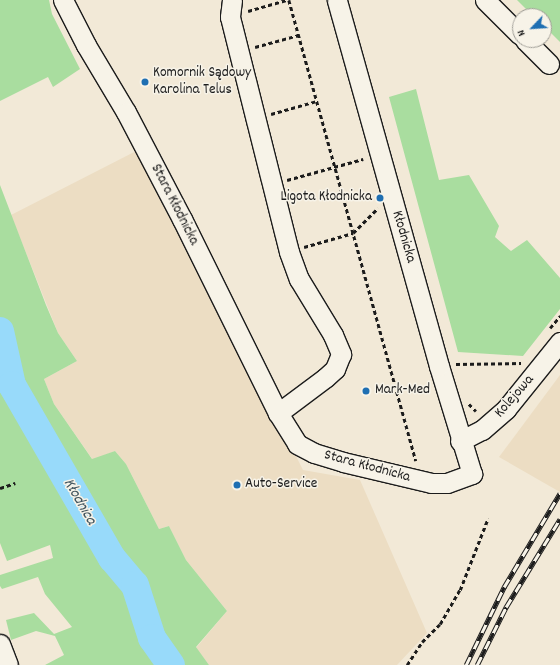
<!DOCTYPE html>
<meta charset="utf-8">
<style>
body{margin:0}
#map{position:relative;width:560px;height:665px;overflow:hidden;background:#f2e9d7;font-family:Dekko,sans-serif}
div>[style]{position:absolute}
.built>*{inset:0;background:#ecddc3}
.green>*{inset:0;background:#a9dd9f}
.river>*{height:28px;margin:-14px;padding:0 14px;transform-origin:14px;border-radius:14px;background:#98dafa}
.path>*{height:2.5px;margin-top:-1.25px;transform-origin:0;background:repeating-linear-gradient(90deg,#1c1c1c 0 4px,transparent 0 7px)}
.roads{filter:drop-shadow(1px 0 #1c1c1c) drop-shadow(-1px 0 #1c1c1c) drop-shadow(0 1px #1c1c1c) drop-shadow(0 -1px #1c1c1c)}
.minor>*{height:19px;margin:-9.5px;padding:0 9.5px;transform-origin:9.5px;border-radius:9.5px;background:#f7f3e8}
.rail>*{height:4.5px;margin-top:-2.25px;transform-origin:0;background:repeating-linear-gradient(90deg,#f7f3e8 0 9px,#1c1c1c 0 18px);box-sizing:border-box;border-block:1px solid #1c1c1c}
.dots>*{width:11px;height:11px;translate:-50% -50%;box-sizing:border-box;border:2px solid #f7f3e8;border-radius:50%}
span{translate:-50% -50%;white-space:nowrap;text-align:center;line-height:1.15;-webkit-text-stroke:3px #f7f3e8;paint-order:stroke}
.poi-label{font-size:15px;color:#1c1c1c}
.left{translate:0 -50%;text-align:left}
.right{translate:-100% -50%;text-align:right}
.street-label{font-size:15px;color:#1c1c1c}
.water-label{font-size:16px;color:#41555f;font-style:italic}
.north{position:absolute;left:512px;top:8px;width:40px;height:40px;box-sizing:border-box;background:#f7f3e8;border:1px solid #9f9d96;border-radius:50%;rotate:245deg;font-size:11px;font-weight:700;line-height:16px;text-align:center;color:#1c1c1c}
.north::after{content:'';display:block;margin:auto;width:14px;height:18px;background:#1f6fb2;clip-path:polygon(50% 0,100% 100%,50% 72%,0 100%)}
</style>
<div id="map">
<div class="built">
<i style="clip-path:polygon(142px 148px,303px 470px,360px 480px,427px 633px,397px 665px,209px 665px,196px 648px,227px 611px,186px 560px,169px 526px,159px 529px,126px 464px,115px 451px,93px 460px,54px 404px,44px 379px,77px 361px,58px 333px,11px 215px)"></i>
<i style="clip-path:polygon(560px 375px,560px 492px,499px 457px)"></i>
</div>
<div class="green">
<i style="clip-path:polygon(0 0,49px 0,52px 14px,80px 69px,53px 87px,48px 77px,0 101px)"></i>
<i style="clip-path:polygon(517px 0,560px 0,560px 42px,544px 26px,544px 16px,533px 16px)"></i>
<i style="clip-path:polygon(416px 89px,439px 180px,469px 175px,499px 226px,495px 237px,511px 251px,527px 240px,560px 278px,560px 309px,523px 356px,458px 352px,389px 97px)"></i>
<i style="clip-path:polygon(0 185px,46px 305px,58px 333px,77px 361px,44px 379px,54px 404px,92px 459px,115px 451px,126px 464px,159px 529px,169px 526px,186px 560px,227px 611px,196px 647px,209px 665px,45px 665px,64px 655px,55px 636px,36px 631px,11px 640px,6px 620px,34px 613px,54px 634px,72px 627px,45px 594px,38px 577px,2px 589px,0 586px,0 575px,53px 558px,50px 545px,7px 561px,0 543px)"></i>
</div>
<div class="river">
<i style="left:0;top:331px;width:55px;rotate:77.5deg"></i>
<i style="left:12px;top:385px;width:200px;rotate:60deg"></i>
<i style="left:112px;top:558px;width:35px;rotate:50deg"></i>
<i style="left:135px;top:585px;width:56px;rotate:72.2deg"></i>
<i style="left:152px;top:638px;width:33px;rotate:55deg"></i>
</div>
<div class="path">
<i style="left:289px;top:0;width:478px;rotate:74.6deg"></i>
<i style="left:248px;top:11px;width:40px;rotate:-16deg"></i>
<i style="left:255px;top:47px;width:46px;rotate:-15.3deg"></i>
<i style="left:271px;top:114px;width:48px;rotate:-15.8deg"></i>
<i style="left:287px;top:180px;width:79px;rotate:-15.4deg"></i>
<i style="left:304px;top:247px;width:51px;rotate:-15.9deg"></i>
<i style="left:353px;top:233px;width:35px;rotate:-45deg"></i>
<i style="left:550px;top:328px;width:16px;rotate:-50deg"></i>
<i style="left:456px;top:364px;width:65px;rotate:-0.9deg"></i>
<i style="left:469px;top:404px;width:10px;rotate:45deg"></i>
<i style="left:0;top:488px;width:16px;rotate:-18deg"></i>
<i style="left:407px;top:665px;width:27px;rotate:-57deg"></i>
<i style="left:422px;top:642px;width:25px;rotate:-45deg"></i>
<i style="left:440px;top:624px;width:39px;rotate:-60deg"></i>
<i style="left:460px;top:590px;width:77px;rotate:-68.7deg"></i>
</div>
<div class="roads">
<div class="minor">
<i style="left:63px;top:0;width:51px;rotate:62.9deg"></i>
<i style="left:86px;top:45px;width:78px;rotate:59.2deg"></i>
<i style="left:126px;top:112px;width:121px;rotate:62.4deg"></i>
<i style="left:182px;top:219px;width:216px;rotate:63.7deg"></i>
<i style="left:278px;top:413px;width:36px;rotate:58deg"></i>
<i style="left:297px;top:444px;width:19px;rotate:28deg"></i>
<i style="left:314px;top:453px;width:30px;rotate:17deg"></i>
<i style="left:343px;top:462px;width:90px;rotate:13.4deg"></i>
<i style="left:431px;top:483px;width:16px"></i>
<i style="left:447px;top:483px;width:27px;rotate:-20deg"></i>
<i style="left:472px;top:474px;width:113px;rotate:-107deg"></i>
<i style="left:439px;top:366px;width:380px;rotate:-105.6deg"></i>
<i style="left:232px;top:0;width:17px;rotate:97deg"></i>
<i style="left:230px;top:17px;width:242px;rotate:75.9deg"></i>
<i style="left:289px;top:252px;width:29px;rotate:70deg"></i>
<i style="left:299px;top:279px;width:66px;rotate:58.7deg"></i>
<i style="left:333px;top:335px;width:21px;rotate:67deg"></i>
<i style="left:341px;top:354px;width:16px;rotate:112deg"></i>
<i style="left:335px;top:369px;width:13px;rotate:138deg"></i>
<i style="left:325px;top:378px;width:59px;rotate:143.3deg"></i>
<i style="left:485px;top:0;width:49px;rotate:45deg"></i>
<i style="left:525px;top:40px;width:34px;rotate:45deg"></i>
<i style="left:460px;top:441px;width:25px;rotate:-27deg"></i>
<i style="left:482px;top:430px;width:32px;rotate:-41deg"></i>
<i style="left:506px;top:409px;width:86px;rotate:-51.1deg"></i>
<i style="left:0;top:644px;width:22px;rotate:69deg"></i>
</div>
</div>
<div class="rail">
<i style="left:466px;top:665px;width:87px;rotate:-64deg"></i>
<i style="left:504px;top:587px;width:109px;rotate:-59.2deg"></i>
<i style="left:477px;top:665px;width:65px;rotate:-63.4deg"></i>
<i style="left:506px;top:607px;width:103px;rotate:-58.5deg"></i>
</div>
<div class="dots">
<i style="left:145px;top:82px;background:#1f6fb2"></i>
<i style="left:380px;top:198px;background:#1f6fb2"></i>
<i style="left:366px;top:391px;background:#1f6fb2"></i>
<i style="left:237px;top:485px;background:#1f6fb2"></i>
</div>
<div class="poi-label">
<span class="left" style="left:153px;top:82px">Komornik Sądowy<br>Karolina Telus</span>
<span class="right" style="left:372px;top:198px">Ligota Kłodnicka</span>
<span class="left" style="left:375px;top:391px">Mark-Med</span>
<span class="left" style="left:245px;top:485px">Auto-Service</span>
</div>
<div class="street-label">
<span style="left:174px;top:205px;rotate:63deg">Stara Kłodnicka</span>
<span style="left:403px;top:237px;rotate:74deg">Kłodnicka</span>
<span style="left:515px;top:397px;rotate:-49deg">Kolejowa</span>
<span style="left:367px;top:467px;rotate:15deg">Stara Kłodnicka</span>
</div>
<div class="water-label">
<span style="left:79px;top:502px;rotate:60deg">Kłodnica</span>
</div>
<div class="north">N</div>
</div>
